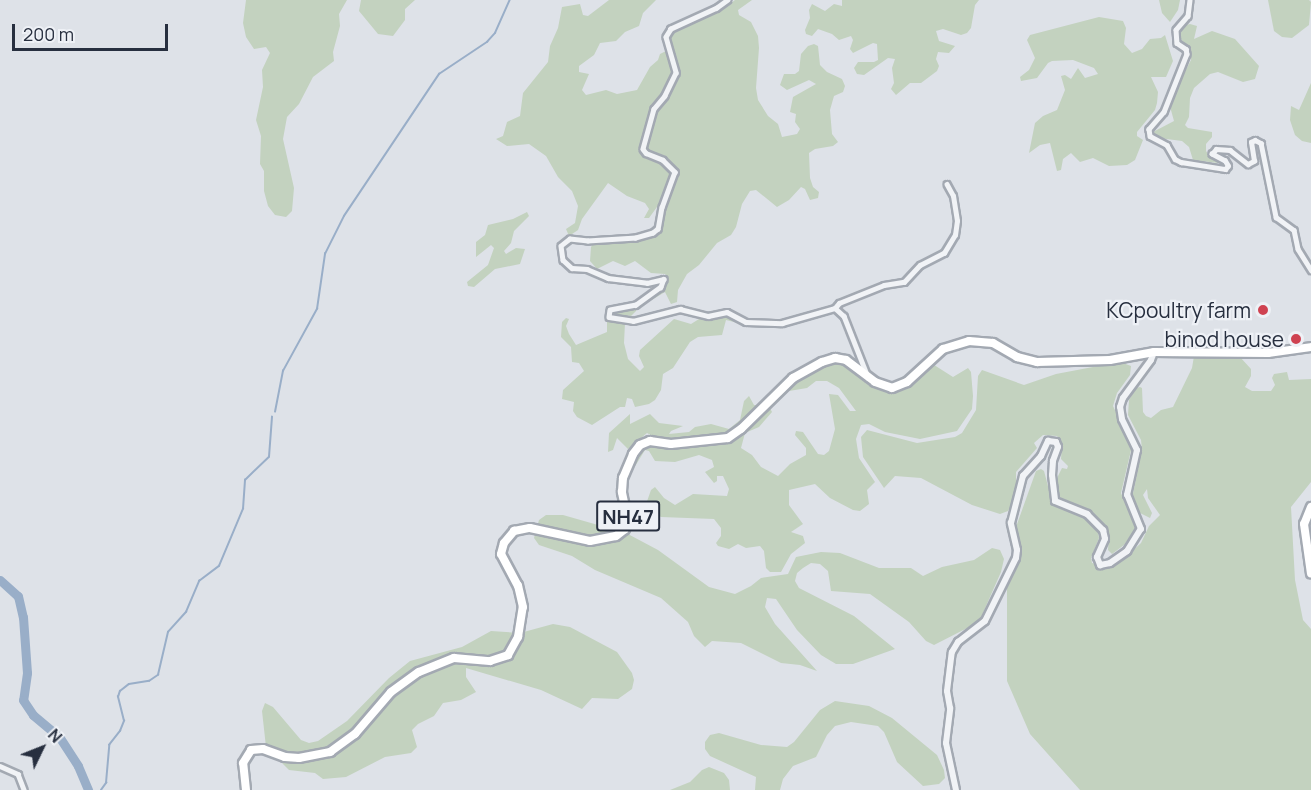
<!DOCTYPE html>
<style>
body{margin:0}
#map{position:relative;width:1311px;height:790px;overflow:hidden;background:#dee2e8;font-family:Manrope,sans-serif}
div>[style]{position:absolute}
.green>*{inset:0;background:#c3d2bf}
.stream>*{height:1.5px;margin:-0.75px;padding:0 0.75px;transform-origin:0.75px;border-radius:0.75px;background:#99aec8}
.river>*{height:9px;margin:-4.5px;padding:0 4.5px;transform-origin:4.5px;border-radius:4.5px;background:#99aec8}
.roads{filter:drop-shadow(2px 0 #a3a9b2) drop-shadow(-2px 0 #a3a9b2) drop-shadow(0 2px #a3a9b2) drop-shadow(0 -2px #a3a9b2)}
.minor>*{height:4.5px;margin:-2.25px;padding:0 2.25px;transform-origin:2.25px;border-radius:2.25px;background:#f1f3f6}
.tertiary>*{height:6px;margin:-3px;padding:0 3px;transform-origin:3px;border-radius:3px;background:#f1f3f6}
.trunk>*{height:8px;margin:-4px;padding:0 4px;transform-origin:4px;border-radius:4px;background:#fff}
.dots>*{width:16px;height:16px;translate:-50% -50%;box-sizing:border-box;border:3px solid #eef1f6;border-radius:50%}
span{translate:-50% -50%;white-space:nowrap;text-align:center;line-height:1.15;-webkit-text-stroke:4.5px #eef1f6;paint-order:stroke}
.shield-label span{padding:2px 4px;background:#eef1f6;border:2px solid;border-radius:4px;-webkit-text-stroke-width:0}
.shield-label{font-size:20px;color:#272f3f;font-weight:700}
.poi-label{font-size:21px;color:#272f3f}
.right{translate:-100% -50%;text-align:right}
.north{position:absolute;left:12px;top:718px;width:60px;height:60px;-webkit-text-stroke:4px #eef1f6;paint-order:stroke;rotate:47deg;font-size:16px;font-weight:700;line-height:24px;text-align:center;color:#272f3f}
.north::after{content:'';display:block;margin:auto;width:21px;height:27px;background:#272f3f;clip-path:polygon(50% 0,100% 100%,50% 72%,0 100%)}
.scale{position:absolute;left:12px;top:24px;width:156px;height:27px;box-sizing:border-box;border:3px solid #272f3f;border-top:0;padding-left:8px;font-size:18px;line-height:21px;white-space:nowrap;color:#272f3f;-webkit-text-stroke:4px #eef1f6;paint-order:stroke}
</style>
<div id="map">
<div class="green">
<i style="clip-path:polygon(246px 0,347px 0,339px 14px,340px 26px,333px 52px,334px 61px,313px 77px,299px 104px,287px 117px,283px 139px,294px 188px,292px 211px,286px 217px,275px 215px,268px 206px,264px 191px,264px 171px,260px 164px,261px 136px,256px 120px,263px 87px,262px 70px,270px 53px,266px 47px,254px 49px,246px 37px,243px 23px)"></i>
<i style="clip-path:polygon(361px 0,415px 0,405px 9px,405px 20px,393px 36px,378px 34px,359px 11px)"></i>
<i style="clip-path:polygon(609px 0,656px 0,643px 13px,639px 26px,625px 32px,616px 41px,600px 43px,594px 55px,579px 66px,579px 72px,589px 74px,582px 90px,586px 95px,606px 90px,617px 94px,637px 90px,650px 67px,658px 60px,660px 54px,666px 51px,674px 71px,661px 99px,665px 101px,680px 73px,667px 41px,669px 35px,675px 28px,727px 6px,735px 0,752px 0,738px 10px,739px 15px,751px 22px,758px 36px,759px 48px,756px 88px,758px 100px,768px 116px,778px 124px,782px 137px,797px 134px,800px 129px,795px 122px,796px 114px,790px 112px,793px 97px,816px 84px,809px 80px,787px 90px,780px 85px,784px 74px,795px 74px,799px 71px,801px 54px,808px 46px,814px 44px,818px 46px,820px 65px,827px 72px,842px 79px,845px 86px,843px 92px,834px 96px,830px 110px,832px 134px,838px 142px,833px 146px,815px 149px,809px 153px,810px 178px,813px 187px,819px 192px,818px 198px,810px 200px,805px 189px,801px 187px,789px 200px,777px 207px,756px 190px,750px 191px,742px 204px,736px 227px,731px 235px,717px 243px,699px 265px,687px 274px,678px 290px,677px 302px,671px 304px,665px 292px,640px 307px,631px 316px,611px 314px,637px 307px,667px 285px,668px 277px,665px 274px,651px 273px,635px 261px,625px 266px,613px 261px,597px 269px,590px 261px,591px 247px,593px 244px,607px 241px,636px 241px,657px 234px,663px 226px,664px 206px,657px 207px,649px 218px,644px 218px,649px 209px,645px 203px,627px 196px,608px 183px,582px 219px,578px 230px,569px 236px,566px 229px,575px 223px,578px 206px,572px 191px,558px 177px,546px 156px,529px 144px,507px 146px,496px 139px,503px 136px,507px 122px,520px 116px,523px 93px,548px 62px,550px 46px,558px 28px,562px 7px,580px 4px,583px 15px,588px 16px)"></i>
<i style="clip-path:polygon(842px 0,979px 0,975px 5px,971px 28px,967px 33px,961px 35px,943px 29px,936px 31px,939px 41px,955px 46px,949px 53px,938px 52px,936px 59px,939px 66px,937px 71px,921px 83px,910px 83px,896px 95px,891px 89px,894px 83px,892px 68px,895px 59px,888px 58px,864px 75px,857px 74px,854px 68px,858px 62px,874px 62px,878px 60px,877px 44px,873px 43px,853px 53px,850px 49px,853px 40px,851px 36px,839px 40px,832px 34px,818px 29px,812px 36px,806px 34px,805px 30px,810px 18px,809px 10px,812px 4px,825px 11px,834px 4px,842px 6px)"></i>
<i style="clip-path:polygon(1159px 0,1180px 0,1178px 10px,1170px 22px,1162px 13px)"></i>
<i style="clip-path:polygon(1268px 0,1309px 0,1311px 2px,1309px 25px,1292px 38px,1282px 37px,1274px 31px)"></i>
<i style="clip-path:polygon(1099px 17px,1123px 21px,1126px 28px,1124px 44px,1132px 53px,1142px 49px,1150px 39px,1161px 38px,1165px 35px,1173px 61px,1166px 77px,1151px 77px,1158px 92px,1157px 103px,1155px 110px,1137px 132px,1137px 136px,1143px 140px,1135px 160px,1127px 165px,1109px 166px,1093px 158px,1080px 162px,1071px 153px,1063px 159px,1061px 170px,1057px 171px,1050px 143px,1040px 145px,1029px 153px,1035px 123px,1043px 116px,1057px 110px,1065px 90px,1061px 76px,1065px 75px,1071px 79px,1078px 68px,1085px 78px,1098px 74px,1094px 68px,1073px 60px,1052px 61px,1048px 63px,1037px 78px,1021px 81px,1020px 77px,1029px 70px,1035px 58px,1027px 40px,1030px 35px)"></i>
<i style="clip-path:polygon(1190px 24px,1197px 26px,1194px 39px,1212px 31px,1235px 39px,1259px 66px,1255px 79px,1243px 82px,1218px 72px,1210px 74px,1194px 88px,1190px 98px,1189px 117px,1185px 125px,1188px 128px,1212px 132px,1212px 137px,1206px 144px,1206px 151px,1210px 157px,1220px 162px,1218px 163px,1193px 160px,1189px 147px,1182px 141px,1159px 138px,1153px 132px,1174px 121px,1169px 103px,1191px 60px,1188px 48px,1177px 34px,1182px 26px)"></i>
<i style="clip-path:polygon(1311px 83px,1311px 143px,1302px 141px,1295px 135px,1290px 120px,1291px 106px,1299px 110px)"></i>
<i style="clip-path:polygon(527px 212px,529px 216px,514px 231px,511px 243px,504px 251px,506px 254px,516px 248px,525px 249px,520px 264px,495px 269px,474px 287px,468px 286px,467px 282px,488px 265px,494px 248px,491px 245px,476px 257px,476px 242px,485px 235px,488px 225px,513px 219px)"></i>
<i style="clip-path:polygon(725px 314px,738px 323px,726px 320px,722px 335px,698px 337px,690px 342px,673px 368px,663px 374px,661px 390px,655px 400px,649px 404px,635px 407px,632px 399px,627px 398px,625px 407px,620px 407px,592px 425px,577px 417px,573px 411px,574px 402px,562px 399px,563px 390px,584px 371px,579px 363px,572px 362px,571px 347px,561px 337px,562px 322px,566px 318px,569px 319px,566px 326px,569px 334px,576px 345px,607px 332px,607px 322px,616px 320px,625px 323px,624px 343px,628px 359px,640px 371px,644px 367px,639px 356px,640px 350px,674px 319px,691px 324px,699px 319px)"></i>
<i style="clip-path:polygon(1194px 356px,1240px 357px,1251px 369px,1251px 376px,1245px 387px,1252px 391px,1271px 391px,1275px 385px,1272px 378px,1274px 374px,1287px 372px,1289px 380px,1311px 379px,1311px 482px,1291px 507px,1295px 580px,1303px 620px,1311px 629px,1311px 790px,1080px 790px,1030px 734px,1007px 681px,1007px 581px,1021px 556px,1016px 527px,1036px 471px,1041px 469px,1044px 471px,1053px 505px,1084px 518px,1098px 532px,1099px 538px,1091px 558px,1092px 563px,1108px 567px,1126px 557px,1141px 543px,1149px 526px,1160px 515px,1148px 498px,1147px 489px,1143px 495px,1152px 513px,1150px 518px,1140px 513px,1132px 498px,1142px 450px,1141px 440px,1128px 415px,1129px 400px,1136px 388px,1140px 387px,1142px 388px,1143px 412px,1146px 416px,1151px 418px,1161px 410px,1173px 407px,1192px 368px)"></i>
<i style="clip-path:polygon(841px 360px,897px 390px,910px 384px,931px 363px,953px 377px,968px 368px,971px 372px,973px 396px,972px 409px,957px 431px,920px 439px,885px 432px,869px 424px,861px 425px,856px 439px,859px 458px,875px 482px,867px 490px,869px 504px,860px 511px,853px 510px,830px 498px,815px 484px,789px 490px,789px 505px,803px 524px,791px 532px,803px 536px,805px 543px,791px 554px,781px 572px,770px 572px,766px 568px,764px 551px,760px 546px,746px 548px,738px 544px,729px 549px,718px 546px,716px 543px,721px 536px,721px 528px,714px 519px,661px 517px,645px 507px,651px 490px,655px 487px,664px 498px,675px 505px,693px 494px,727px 496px,729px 489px,723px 476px,717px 476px,717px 481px,714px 483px,705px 472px,714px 467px,712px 460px,699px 455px,675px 462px,655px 461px,649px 451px,645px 450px,626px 481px,641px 446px,657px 446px,658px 439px,647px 433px,628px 449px,617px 438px,613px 450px,608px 452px,609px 433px,630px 414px,630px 424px,650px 414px,659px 423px,683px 426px,671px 431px,669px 434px,689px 432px,695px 427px,711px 424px,729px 429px,740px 420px,744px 401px,749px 396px,754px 405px,769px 406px,772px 412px,759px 427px,745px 433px,741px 448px,752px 455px,761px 467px,778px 476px,790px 464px,806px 455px,806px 448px,795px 435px,796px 431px,803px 432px,818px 454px,824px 455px,829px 451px,835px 429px,829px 394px,838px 395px,850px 411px,856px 411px,839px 388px,827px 381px,816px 381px,807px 388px,783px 392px,785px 386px,833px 362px)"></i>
<i style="clip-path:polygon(1114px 363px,1123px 363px,1131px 366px,1130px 375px,1117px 393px,1113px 406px,1132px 446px,1121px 493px,1136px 528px,1124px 545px,1112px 554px,1108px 550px,1109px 535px,1105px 525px,1090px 511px,1064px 501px,1058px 495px,1058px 476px,1062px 468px,1067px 469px,1068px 466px,1061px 459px,1062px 443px,1057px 436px,1043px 435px,1034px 443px,1037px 448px,1016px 472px,1016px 496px,1008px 511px,1000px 514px,972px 505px,921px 478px,895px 476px,884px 488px,863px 457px,861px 437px,867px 430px,917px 443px,955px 437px,962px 433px,976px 410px,978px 376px,982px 370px,1024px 385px,1056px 374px)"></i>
<i style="clip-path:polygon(546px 515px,563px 515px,626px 533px,658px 550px,709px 587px,735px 594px,751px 586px,761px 578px,788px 574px,796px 557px,821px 552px,840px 553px,879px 568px,911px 568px,923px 576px,942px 567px,974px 560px,992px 548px,1000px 550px,1004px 559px,1001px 572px,979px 622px,934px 645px,926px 641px,909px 622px,870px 594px,831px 591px,828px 571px,820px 564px,811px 563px,803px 568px,797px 573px,795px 581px,799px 588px,854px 616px,895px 649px,853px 664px,836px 664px,821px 655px,797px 630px,776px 599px,767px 598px,765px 607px,775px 624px,817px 671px,800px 665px,781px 663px,741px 643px,712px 641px,705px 647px,694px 636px,688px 622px,661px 598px,595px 570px,572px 556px,539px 545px,534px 538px,539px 520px)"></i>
<i style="clip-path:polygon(553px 624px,570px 627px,617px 652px,632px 673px,634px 680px,632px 689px,618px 699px,592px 698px,582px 709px,541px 690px,466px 668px,466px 677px,476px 692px,461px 700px,443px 703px,434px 716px,418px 724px,412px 730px,417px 747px,411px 753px,385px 757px,346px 777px,323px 779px,315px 773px,289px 770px,266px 747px,262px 711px,265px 703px,273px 707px,301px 740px,309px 743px,318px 741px,347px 721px,389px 678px,410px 661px,462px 647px,491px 631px,520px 633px)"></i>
<i style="clip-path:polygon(835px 701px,869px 706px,892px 718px,937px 755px,944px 770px,945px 778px,939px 784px,923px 786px,897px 762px,884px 732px,878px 726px,851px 722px,835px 726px,827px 735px,816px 757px,793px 766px,783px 779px,780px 790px,755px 790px,756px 777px,710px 756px,705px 749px,705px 742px,710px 735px,719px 733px,761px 745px,787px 747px,794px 742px,820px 710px)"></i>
<i style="clip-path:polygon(709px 767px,724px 773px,729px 780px,730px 790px,670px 790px,690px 782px,702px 770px)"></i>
</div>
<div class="stream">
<i style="left:275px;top:412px;width:42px;rotate:-79deg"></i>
<i style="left:283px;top:371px;width:71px;rotate:-61.3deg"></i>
<i style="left:317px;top:309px;width:56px;rotate:-81.7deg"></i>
<i style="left:325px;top:254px;width:42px;rotate:-63.4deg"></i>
<i style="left:344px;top:216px;width:171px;rotate:-56.2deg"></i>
<i style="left:439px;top:74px;width:58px;rotate:-33.7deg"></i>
<i style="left:487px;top:42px;width:12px;rotate:-48deg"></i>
<i style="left:495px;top:33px;width:36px;rotate:-66deg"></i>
<i style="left:101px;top:790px;width:9px;rotate:-54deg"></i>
<i style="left:106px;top:783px;width:38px;rotate:-85deg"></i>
<i style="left:109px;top:745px;width:18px;rotate:-52deg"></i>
<i style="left:120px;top:731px;width:11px;rotate:-68deg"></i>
<i style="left:124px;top:721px;width:25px;rotate:-104deg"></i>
<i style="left:118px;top:697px;width:6px;rotate:-72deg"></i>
<i style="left:120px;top:691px;width:11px;rotate:-38deg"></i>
<i style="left:129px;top:684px;width:20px;rotate:-9deg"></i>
<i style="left:149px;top:681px;width:11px;rotate:-34deg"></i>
<i style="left:158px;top:675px;width:44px;rotate:-76.9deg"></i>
<i style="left:168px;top:632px;width:27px;rotate:-48deg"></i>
<i style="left:186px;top:612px;width:34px;rotate:-67deg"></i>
<i style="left:199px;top:581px;width:25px;rotate:-37deg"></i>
<i style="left:219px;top:566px;width:62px;rotate:-67.2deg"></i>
<i style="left:243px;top:509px;width:29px;rotate:-86deg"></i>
<i style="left:245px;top:480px;width:33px;rotate:-44deg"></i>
<i style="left:269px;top:457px;width:40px;rotate:-85.7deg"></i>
</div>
<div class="river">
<i style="left:0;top:580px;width:24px;rotate:42deg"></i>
<i style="left:18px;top:596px;width:22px;rotate:77deg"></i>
<i style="left:23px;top:617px;width:56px;rotate:85.9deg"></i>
<i style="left:27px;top:673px;width:27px;rotate:98deg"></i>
<i style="left:23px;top:700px;width:18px;rotate:56deg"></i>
<i style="left:33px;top:715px;width:35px;rotate:40deg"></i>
<i style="left:60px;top:738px;width:33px;rotate:57deg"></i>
<i style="left:78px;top:766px;width:26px;rotate:67deg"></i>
</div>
<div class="roads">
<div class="minor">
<i style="left:728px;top:0;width:14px;rotate:144deg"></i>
<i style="left:717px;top:8px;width:51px;rotate:155.5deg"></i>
<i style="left:671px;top:29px;width:9px;rotate:122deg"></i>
<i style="left:666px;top:37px;width:37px;rotate:74deg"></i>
<i style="left:676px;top:73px;width:25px;rotate:116deg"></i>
<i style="left:665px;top:96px;width:17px;rotate:130deg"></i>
<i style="left:654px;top:109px;width:41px;rotate:105.4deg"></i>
<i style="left:643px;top:149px;width:5px;rotate:53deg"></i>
<i style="left:646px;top:153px;width:18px;rotate:22deg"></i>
<i style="left:663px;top:160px;width:17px;rotate:45deg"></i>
<i style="left:675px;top:172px;width:37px;rotate:110deg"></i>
<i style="left:662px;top:207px;width:22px;rotate:100deg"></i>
<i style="left:658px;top:229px;width:6px;rotate:141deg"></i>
<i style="left:653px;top:233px;width:18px;rotate:164deg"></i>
<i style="left:636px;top:238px;width:48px;rotate:176.4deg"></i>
<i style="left:588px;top:241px;width:18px;rotate:-174deg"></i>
<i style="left:570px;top:239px;width:11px;rotate:142deg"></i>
<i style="left:561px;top:246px;width:14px;rotate:82deg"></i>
<i style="left:563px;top:260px;width:12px;rotate:42deg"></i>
<i style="left:572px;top:268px;width:15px;rotate:4deg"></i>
<i style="left:587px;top:269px;width:23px;rotate:23deg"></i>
<i style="left:608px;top:278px;width:39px;rotate:7deg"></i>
<i style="left:647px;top:283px;width:17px;rotate:-13deg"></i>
<i style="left:664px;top:279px;width:9px;rotate:111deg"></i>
<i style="left:661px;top:287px;width:31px;rotate:144deg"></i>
<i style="left:636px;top:305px;width:26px;rotate:169deg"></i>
<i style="left:610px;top:310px;width:7px;rotate:98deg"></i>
<i style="left:609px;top:317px;width:24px;rotate:9deg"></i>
<i style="left:633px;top:321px;width:49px;rotate:-14.3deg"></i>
<i style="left:680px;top:309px;width:29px;rotate:14deg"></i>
<i style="left:708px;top:316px;width:19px;rotate:-12deg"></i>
<i style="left:727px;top:312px;width:21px;rotate:28deg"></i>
<i style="left:746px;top:322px;width:36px;rotate:2deg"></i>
<i style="left:782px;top:323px;width:55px;rotate:-15.8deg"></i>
<i style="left:835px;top:308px;width:6px;rotate:-51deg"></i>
<i style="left:839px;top:303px;width:48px;rotate:-21.8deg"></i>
<i style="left:884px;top:285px;width:20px;rotate:-9deg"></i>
<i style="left:904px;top:282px;width:23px;rotate:-47deg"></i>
<i style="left:920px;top:265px;width:27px;rotate:-27deg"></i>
<i style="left:944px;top:253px;width:21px;rotate:-59deg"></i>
<i style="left:955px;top:235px;width:14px;rotate:-82deg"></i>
<i style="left:957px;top:221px;width:25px;rotate:-99deg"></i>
<i style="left:953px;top:196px;width:13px;rotate:-119deg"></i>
<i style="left:1190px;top:0;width:16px;rotate:97deg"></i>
<i style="left:1188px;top:16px;width:18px;rotate:131deg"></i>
<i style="left:1176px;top:30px;width:13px;rotate:86deg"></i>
<i style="left:1177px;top:43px;width:11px;rotate:34deg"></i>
<i style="left:1186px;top:49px;width:5px;rotate:79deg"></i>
<i style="left:1187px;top:54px;width:62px;rotate:111.6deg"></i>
<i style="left:1164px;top:112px;width:23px;rotate:131deg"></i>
<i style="left:1149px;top:129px;width:7px;rotate:82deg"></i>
<i style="left:1150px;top:136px;width:19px;rotate:28deg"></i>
<i style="left:1167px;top:145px;width:16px;rotate:60deg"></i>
<i style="left:1175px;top:159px;width:7px;rotate:27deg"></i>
<i style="left:1181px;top:162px;width:45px;rotate:9deg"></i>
<i style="left:1225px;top:169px;width:4px;rotate:-45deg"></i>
<i style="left:1228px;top:166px;width:6px;rotate:-121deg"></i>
<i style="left:1225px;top:161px;width:15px;rotate:-152deg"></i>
<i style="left:1212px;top:154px;width:6px;rotate:-51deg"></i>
<i style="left:1216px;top:149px;width:14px;rotate:4deg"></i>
<i style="left:1230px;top:150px;width:23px;rotate:38deg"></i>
<i style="left:1248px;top:164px;width:7px;rotate:-27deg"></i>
<i style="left:1254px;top:161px;width:19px;rotate:-99deg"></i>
<i style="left:1251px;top:142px;width:4px;rotate:-27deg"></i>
<i style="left:1255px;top:140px;width:7px;rotate:27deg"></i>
<i style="left:1261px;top:143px;width:76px;rotate:78.5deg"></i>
<i style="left:1276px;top:217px;width:22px;rotate:36deg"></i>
<i style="left:1294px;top:230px;width:19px;rotate:78deg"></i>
<i style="left:1298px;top:249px;width:25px;rotate:58deg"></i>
<i style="left:835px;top:308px;width:12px;rotate:42deg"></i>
<i style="left:844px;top:316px;width:66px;rotate:68.5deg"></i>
<i style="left:0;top:766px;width:20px;rotate:24deg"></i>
<i style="left:18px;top:774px;width:17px;rotate:69deg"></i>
</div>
<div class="tertiary">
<i style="left:956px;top:790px;width:48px;rotate:-102deg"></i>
<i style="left:946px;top:743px;width:35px;rotate:-83deg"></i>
<i style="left:950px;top:708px;width:17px;rotate:-100deg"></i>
<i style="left:947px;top:691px;width:39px;rotate:-83deg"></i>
<i style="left:952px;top:652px;width:12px;rotate:-59deg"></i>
<i style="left:958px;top:642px;width:34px;rotate:-38deg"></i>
<i style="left:985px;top:621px;width:70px;rotate:-63.8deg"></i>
<i style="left:1016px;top:558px;width:8px;rotate:-83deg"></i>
<i style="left:1017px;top:550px;width:28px;rotate:-103deg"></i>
<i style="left:1011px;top:523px;width:49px;rotate:-75.7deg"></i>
<i style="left:1023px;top:476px;width:27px;rotate:-48deg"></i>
<i style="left:1041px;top:456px;width:17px;rotate:-65deg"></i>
<i style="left:1048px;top:441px;width:8px;rotate:7deg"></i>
<i style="left:1056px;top:442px;width:5px;rotate:68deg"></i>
<i style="left:1058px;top:447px;width:15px;rotate:110deg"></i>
<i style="left:1053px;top:461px;width:14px;rotate:94deg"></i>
<i style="left:1052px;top:475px;width:26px;rotate:83deg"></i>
<i style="left:1055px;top:501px;width:35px;rotate:22deg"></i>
<i style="left:1087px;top:514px;width:23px;rotate:45deg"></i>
<i style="left:1103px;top:530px;width:9px;rotate:77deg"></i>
<i style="left:1105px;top:539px;width:20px;rotate:114deg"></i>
<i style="left:1097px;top:557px;width:9px;rotate:69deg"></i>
<i style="left:1100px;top:565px;width:10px;rotate:-11deg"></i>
<i style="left:1110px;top:563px;width:21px;rotate:-35deg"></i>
<i style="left:1127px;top:551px;width:26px;rotate:-58deg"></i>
<i style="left:1141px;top:529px;width:37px;rotate:-112deg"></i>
<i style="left:1127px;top:495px;width:46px;rotate:-77.5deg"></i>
<i style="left:1137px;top:450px;width:34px;rotate:-116deg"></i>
<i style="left:1122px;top:419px;width:12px;rotate:-99deg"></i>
<i style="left:1120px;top:407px;width:9px;rotate:-72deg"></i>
<i style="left:1123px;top:398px;width:47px;rotate:-53.6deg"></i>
<i style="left:1151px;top:360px;width:9px;rotate:-69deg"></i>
</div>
<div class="trunk">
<i style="left:1311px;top:507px;width:18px;rotate:112deg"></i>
<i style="left:1304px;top:524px;width:50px;rotate:82deg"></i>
<i style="left:246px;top:790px;width:27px;rotate:-96deg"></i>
<i style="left:243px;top:763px;width:15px;rotate:-58deg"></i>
<i style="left:251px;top:750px;width:12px;rotate:-5deg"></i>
<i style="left:263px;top:749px;width:23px;rotate:20deg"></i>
<i style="left:285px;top:757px;width:14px;rotate:4deg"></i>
<i style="left:299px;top:758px;width:32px;rotate:-11deg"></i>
<i style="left:330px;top:752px;width:31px;rotate:-36deg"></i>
<i style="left:355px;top:734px;width:55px;rotate:-49.4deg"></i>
<i style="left:391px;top:692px;width:34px;rotate:-36deg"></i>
<i style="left:419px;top:672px;width:38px;rotate:-22deg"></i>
<i style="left:454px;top:658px;width:36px;rotate:5deg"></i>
<i style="left:490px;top:661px;width:19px;rotate:-18deg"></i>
<i style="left:508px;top:655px;width:21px;rotate:-61deg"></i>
<i style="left:518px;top:637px;width:30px;rotate:-81deg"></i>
<i style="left:523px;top:607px;width:22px;rotate:-103deg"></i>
<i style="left:518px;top:586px;width:36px;rotate:-118deg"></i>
<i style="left:501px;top:554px;width:11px;rotate:-75deg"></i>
<i style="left:504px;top:543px;width:16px;rotate:-50deg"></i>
<i style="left:514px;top:531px;width:16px;rotate:-11deg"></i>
<i style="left:530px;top:528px;width:61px;rotate:12.2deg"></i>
<i style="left:590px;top:541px;width:26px;rotate:-11deg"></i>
<i style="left:616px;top:536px;width:11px;rotate:-38deg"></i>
<i style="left:625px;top:529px;width:9px;rotate:-69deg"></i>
<i style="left:628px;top:521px;width:30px;rotate:-102deg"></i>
<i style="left:622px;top:492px;width:14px;rotate:-86deg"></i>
<i style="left:623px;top:478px;width:26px;rotate:-67deg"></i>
<i style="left:633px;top:454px;width:11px;rotate:-52deg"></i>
<i style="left:640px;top:445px;width:11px;rotate:-22deg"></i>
<i style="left:650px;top:441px;width:21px;rotate:8deg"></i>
<i style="left:671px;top:444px;width:57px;rotate:-6deg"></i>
<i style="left:728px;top:438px;width:16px;rotate:-35deg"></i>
<i style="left:741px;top:429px;width:73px;rotate:-44.4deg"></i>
<i style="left:793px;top:378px;width:33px;rotate:-29deg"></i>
<i style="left:822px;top:362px;width:14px;rotate:-17deg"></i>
<i style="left:835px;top:358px;width:11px;rotate:10deg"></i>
<i style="left:846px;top:360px;width:36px;rotate:37deg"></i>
<i style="left:875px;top:382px;width:18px;rotate:19deg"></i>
<i style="left:892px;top:388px;width:16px;rotate:-22deg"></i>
<i style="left:907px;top:382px;width:49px;rotate:-42.5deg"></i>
<i style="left:943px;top:349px;width:27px;rotate:-17deg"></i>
<i style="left:969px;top:341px;width:24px;rotate:5deg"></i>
<i style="left:993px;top:343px;width:28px;rotate:30deg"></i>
<i style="left:1017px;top:357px;width:21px;rotate:14deg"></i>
<i style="left:1037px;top:362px;width:73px;rotate:-1.6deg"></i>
<i style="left:1110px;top:360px;width:45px;rotate:-10.3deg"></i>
<i style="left:1154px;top:352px;width:114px;rotate:0.5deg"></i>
<i style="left:1268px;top:353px;width:43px;rotate:-7.9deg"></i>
</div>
</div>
<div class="dots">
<i style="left:1263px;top:310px;background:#cf4251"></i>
<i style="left:1296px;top:339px;background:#cf4251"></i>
</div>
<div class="shield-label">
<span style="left:628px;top:516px">NH47</span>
</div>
<div class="poi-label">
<span class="right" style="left:1251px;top:310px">KCpoultry farm</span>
<span class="right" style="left:1284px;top:339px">binod house</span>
</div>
<div class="north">N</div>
<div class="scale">200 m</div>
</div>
